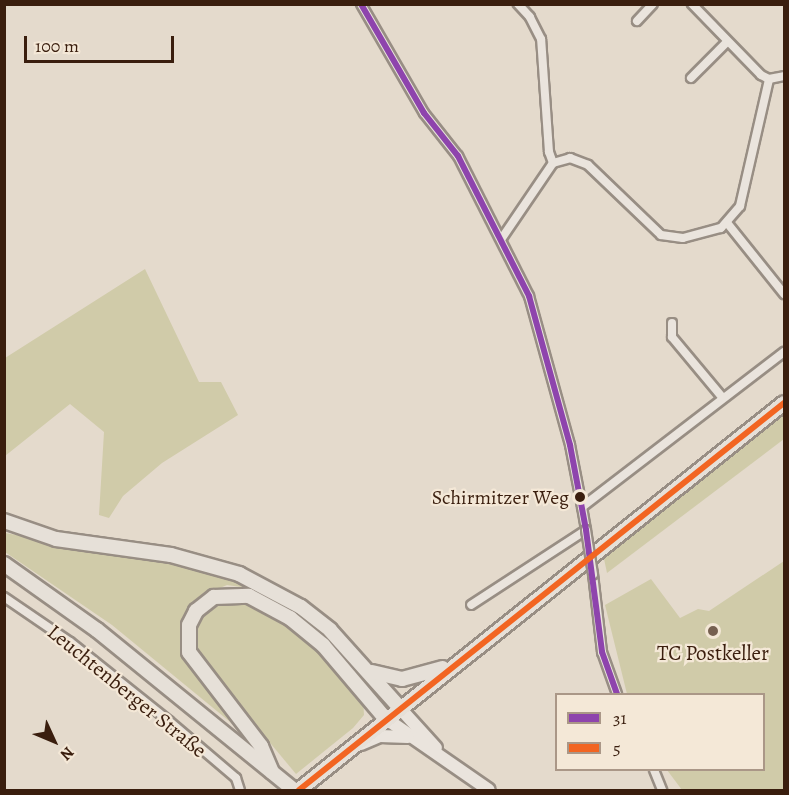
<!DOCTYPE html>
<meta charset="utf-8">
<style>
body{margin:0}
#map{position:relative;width:789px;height:795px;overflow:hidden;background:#e4dacc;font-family:Alegreya,serif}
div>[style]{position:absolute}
.green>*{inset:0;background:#d0cba9}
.roads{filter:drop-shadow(2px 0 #988e84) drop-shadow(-2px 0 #988e84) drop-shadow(0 2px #988e84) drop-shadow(0 -2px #988e84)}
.street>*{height:8px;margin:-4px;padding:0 4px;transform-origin:4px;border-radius:4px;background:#eae4dd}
.secondary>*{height:12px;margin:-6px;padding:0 6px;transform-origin:6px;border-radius:6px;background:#eae4dd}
.primary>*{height:14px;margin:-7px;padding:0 7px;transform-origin:7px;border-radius:7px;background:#e6e0d8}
.bridges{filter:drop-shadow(2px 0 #988e84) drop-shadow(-2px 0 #988e84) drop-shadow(0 2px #988e84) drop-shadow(0 -2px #988e84)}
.street-bridge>*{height:8px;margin:-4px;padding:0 4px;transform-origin:4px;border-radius:4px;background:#eae4dd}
.bus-1>*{height:6px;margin:-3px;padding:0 3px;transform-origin:3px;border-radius:3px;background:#8e44ad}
.bus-2>*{height:6px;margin:-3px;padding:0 3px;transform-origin:3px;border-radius:3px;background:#f26522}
.dots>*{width:16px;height:16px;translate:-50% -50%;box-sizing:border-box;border:3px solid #f4e8d7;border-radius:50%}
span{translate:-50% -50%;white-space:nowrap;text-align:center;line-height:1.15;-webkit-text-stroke:4.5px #f4e8d7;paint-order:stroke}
.bus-label{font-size:20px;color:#3a1e0e}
.right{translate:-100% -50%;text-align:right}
.poi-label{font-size:21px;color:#3a1e0e}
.street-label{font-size:21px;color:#3a1e0e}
.frame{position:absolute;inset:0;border:6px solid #3a1e0e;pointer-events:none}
.legend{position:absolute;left:555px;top:693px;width:210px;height:78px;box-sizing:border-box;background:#f4e8d7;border:2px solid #aa9787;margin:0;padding:8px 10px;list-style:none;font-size:18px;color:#3a1e0e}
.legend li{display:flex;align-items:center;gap:12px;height:30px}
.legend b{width:30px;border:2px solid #aa9787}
.north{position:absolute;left:24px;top:711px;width:60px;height:60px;-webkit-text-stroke:4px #f4e8d7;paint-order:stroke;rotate:134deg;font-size:16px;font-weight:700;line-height:24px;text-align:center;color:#3a1e0e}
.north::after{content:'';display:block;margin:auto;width:21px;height:27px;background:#3a1e0e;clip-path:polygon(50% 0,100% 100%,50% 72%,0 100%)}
.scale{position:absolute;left:24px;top:36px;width:150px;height:27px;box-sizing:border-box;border:3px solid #3a1e0e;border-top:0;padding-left:8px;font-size:18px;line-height:21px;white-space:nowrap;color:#3a1e0e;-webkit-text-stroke:4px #f4e8d7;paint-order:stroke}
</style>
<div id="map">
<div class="green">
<i style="clip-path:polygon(145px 269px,199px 382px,221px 382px,238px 415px,162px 463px,123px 496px,109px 518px,99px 515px,104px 432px,70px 404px,5px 456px,5px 358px)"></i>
<i style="clip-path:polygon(784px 412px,784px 439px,607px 573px,603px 554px)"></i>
<i style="clip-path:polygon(5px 533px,214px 570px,285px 602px,335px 641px,373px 684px,368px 687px,329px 643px,288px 607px,248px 588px,227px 585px,208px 593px,187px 615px,182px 644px,251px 739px,112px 625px,5px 552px)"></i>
<i style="clip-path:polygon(784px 561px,784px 790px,682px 790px,667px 770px,764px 770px,764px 694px,627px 694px,605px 605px,651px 579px,680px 618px,698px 609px,709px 611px)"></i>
<i style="clip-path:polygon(229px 597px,271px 610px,313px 640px,363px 697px,364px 715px,353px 728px,296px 774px,196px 654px,196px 622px,202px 611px)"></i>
</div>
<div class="roads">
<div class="street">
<i style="left:361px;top:4px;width:126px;rotate:60deg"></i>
<i style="left:424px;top:113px;width:55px;rotate:51.7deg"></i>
<i style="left:458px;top:156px;width:157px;rotate:63.1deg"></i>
<i style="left:529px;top:296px;width:155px;rotate:74.6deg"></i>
<i style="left:570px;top:445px;width:63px;rotate:79deg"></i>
<i style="left:582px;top:507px;width:23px;rotate:80deg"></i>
<i style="left:586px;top:530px;width:137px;rotate:146.9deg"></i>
<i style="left:692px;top:4px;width:99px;rotate:45.8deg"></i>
<i style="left:761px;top:75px;width:9px;rotate:27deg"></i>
<i style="left:769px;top:79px;width:15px;rotate:-11deg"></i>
<i style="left:637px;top:21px;width:23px;rotate:-47deg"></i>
<i style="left:691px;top:78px;width:51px;rotate:-45deg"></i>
<i style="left:553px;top:163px;width:18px;rotate:-16deg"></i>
<i style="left:570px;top:158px;width:19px;rotate:21deg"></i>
<i style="left:588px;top:165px;width:101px;rotate:43.8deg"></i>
<i style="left:661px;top:235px;width:22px;rotate:8deg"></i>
<i style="left:683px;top:238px;width:39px;rotate:-15deg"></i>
<i style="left:721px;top:228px;width:29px;rotate:-49deg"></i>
<i style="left:740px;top:206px;width:130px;rotate:-77.1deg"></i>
<i style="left:728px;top:224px;width:90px;rotate:51.3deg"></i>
<i style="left:502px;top:238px;width:91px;rotate:-55.8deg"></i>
<i style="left:553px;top:163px;width:12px;rotate:-110deg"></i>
<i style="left:549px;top:152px;width:113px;rotate:-94deg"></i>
<i style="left:541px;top:39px;width:25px;rotate:-117deg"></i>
<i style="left:530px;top:17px;width:18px;rotate:-133deg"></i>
<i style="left:672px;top:323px;width:14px;rotate:90deg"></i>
<i style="left:672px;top:337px;width:78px;rotate:50.2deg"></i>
<i style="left:582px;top:507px;width:255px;rotate:-37.5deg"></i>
<i style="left:593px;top:574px;width:79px;rotate:83.4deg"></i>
<i style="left:602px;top:652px;width:45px;rotate:70.3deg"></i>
<i style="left:4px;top:597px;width:80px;rotate:34.3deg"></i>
<i style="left:70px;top:642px;width:127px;rotate:38.6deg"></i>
<i style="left:169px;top:721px;width:88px;rotate:40.4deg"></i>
<i style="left:236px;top:778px;width:13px;rotate:72deg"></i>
<i style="left:654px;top:770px;width:22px;rotate:68deg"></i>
</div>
<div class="secondary">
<i style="left:399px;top:707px;width:55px;rotate:47.9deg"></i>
<i style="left:385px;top:718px;width:126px;rotate:34.7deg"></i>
<i style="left:361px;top:744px;width:21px;rotate:-23deg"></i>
<i style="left:380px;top:736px;width:28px;rotate:2deg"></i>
</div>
<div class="primary">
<i style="left:4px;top:521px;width:55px;rotate:19.1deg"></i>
<i style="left:56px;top:539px;width:116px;rotate:7.9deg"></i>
<i style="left:171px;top:555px;width:71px;rotate:15.6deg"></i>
<i style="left:239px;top:574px;width:70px;rotate:28deg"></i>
<i style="left:301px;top:607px;width:37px;rotate:38deg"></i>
<i style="left:330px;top:630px;width:103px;rotate:48.1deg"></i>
<i style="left:4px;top:564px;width:114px;rotate:35.4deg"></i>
<i style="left:97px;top:630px;width:254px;rotate:39.1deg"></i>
<i style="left:372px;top:672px;width:31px;rotate:13deg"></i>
<i style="left:402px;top:679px;width:42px;rotate:-15deg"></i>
<i style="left:272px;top:772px;width:28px;rotate:-113deg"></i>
<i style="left:261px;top:746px;width:118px;rotate:-127.5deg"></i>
<i style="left:189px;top:652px;width:27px;rotate:-90deg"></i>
<i style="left:189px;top:625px;width:16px;rotate:-63deg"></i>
<i style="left:196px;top:611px;width:23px;rotate:-38deg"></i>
<i style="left:214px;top:597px;width:35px;rotate:-2deg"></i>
<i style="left:249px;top:596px;width:47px;rotate:28.2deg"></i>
<i style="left:290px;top:618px;width:43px;rotate:39.3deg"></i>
<i style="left:323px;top:645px;width:96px;rotate:49.7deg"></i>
<i style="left:299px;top:790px;width:620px;rotate:-38.59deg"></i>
</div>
</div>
<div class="bridges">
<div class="street-bridge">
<i style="left:586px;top:530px;width:45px;rotate:81deg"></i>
</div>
</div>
<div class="bus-1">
<i style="left:361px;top:4px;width:126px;rotate:60deg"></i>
<i style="left:424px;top:113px;width:55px;rotate:51.7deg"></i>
<i style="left:458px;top:156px;width:157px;rotate:63.1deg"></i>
<i style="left:529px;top:296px;width:155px;rotate:74.6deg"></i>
<i style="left:570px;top:445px;width:86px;rotate:79.3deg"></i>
<i style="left:586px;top:530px;width:123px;rotate:82.5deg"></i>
<i style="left:602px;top:652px;width:45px;rotate:70.3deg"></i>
</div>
<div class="bus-2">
<i style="left:299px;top:790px;width:620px;rotate:-38.59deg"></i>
</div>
<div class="dots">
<i style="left:580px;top:497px;background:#3a1e0e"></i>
<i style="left:713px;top:631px;background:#766050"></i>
</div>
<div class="bus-label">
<span class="right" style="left:569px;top:497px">Schirmitzer Weg</span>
</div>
<div class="poi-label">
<span style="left:713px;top:653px">TC Postkeller</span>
</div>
<div class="street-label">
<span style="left:127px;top:691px;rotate:39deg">Leuchtenberger Straße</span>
</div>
<div class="frame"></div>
<ul class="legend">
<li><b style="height:8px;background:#8e44ad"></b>31</li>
<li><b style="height:8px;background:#f26522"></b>5</li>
</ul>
<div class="north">N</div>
<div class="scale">100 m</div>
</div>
